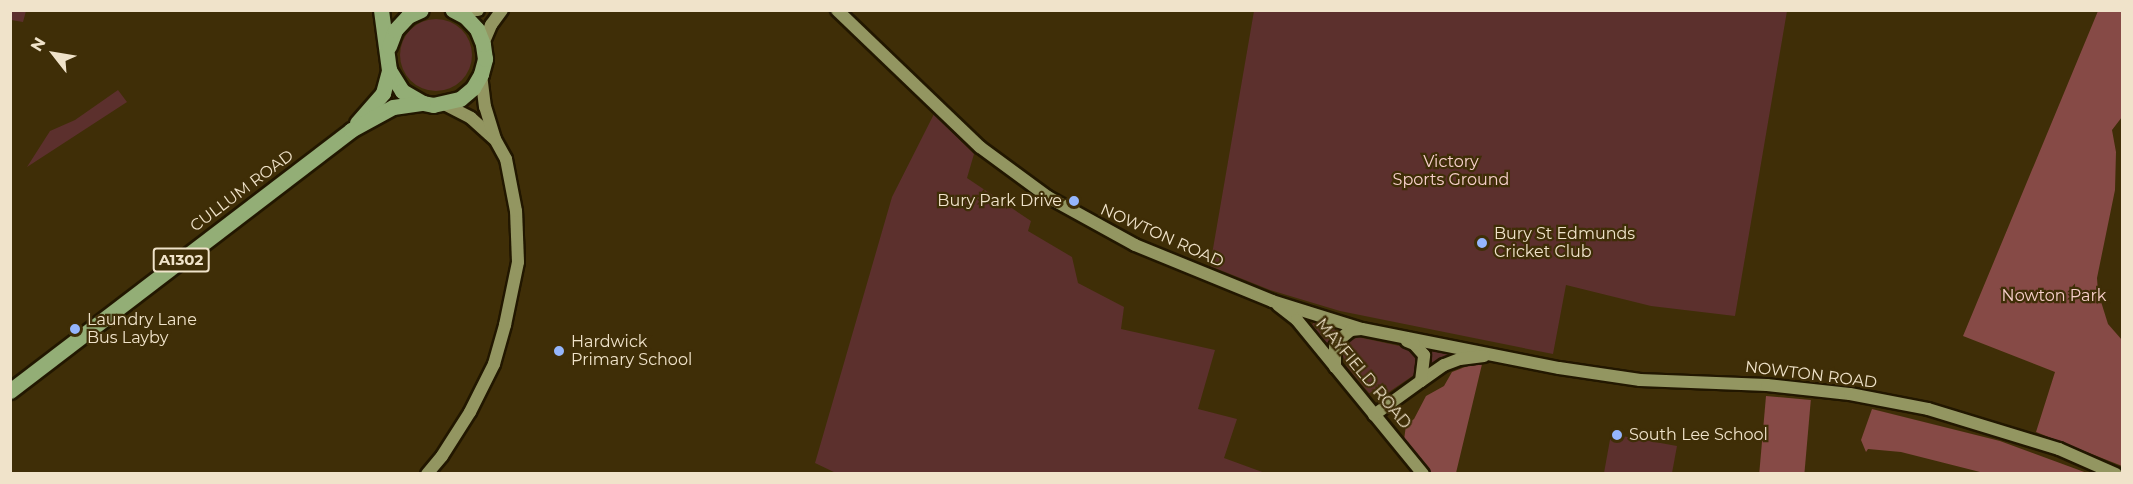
<!DOCTYPE html>
<style>
body{margin:0}
#map{position:relative;width:2133px;height:484px;overflow:hidden;background:#3f2e07;font-family:Montserrat,sans-serif}
div>[style]{position:absolute}
.green>*{inset:0;background:#5c302d}
.round{border-radius:50%}
.forest>*{inset:0;background:#864a46;transform-origin:0 0}
.roads{filter:drop-shadow(2px 0 #221700) drop-shadow(-2px 0 #221700) drop-shadow(0 2px #221700) drop-shadow(0 -2px #221700)}
.secondary>*{height:12px;margin:-6px;padding:0 6px;transform-origin:6px;border-radius:6px;background:#939661}
.primary>*{height:15px;margin:-7.5px;padding:0 7.5px;transform-origin:7.5px;border-radius:7.5px;background:#93ae76}
.dots>*{width:16px;height:16px;translate:-50% -50%;box-sizing:border-box;border:3px solid #3f2e07;border-radius:50%}
span{translate:-50% -50%;white-space:nowrap;text-align:center;line-height:1.15;-webkit-text-stroke:4.5px #3f2e07;paint-order:stroke}
.shield-label span{padding:2px 4px;background:#3f2e07;border:2px solid;border-radius:4px;-webkit-text-stroke-width:0}
.shield-label{font-size:15px;color:#f0e3ca;font-weight:700}
.park-label{font-size:16px;color:#f8d0cc}
.street-label{font-size:16px;color:#f0e3ca}
.poi-label{font-size:16px;color:#f0e3ca}
.right{translate:-100% -50%;text-align:right}
.left{translate:0 -50%;text-align:left}
.frame{position:absolute;inset:0;border:12px solid #f0e3ca;pointer-events:none}
.north{position:absolute;left:24px;top:24px;width:60px;height:60px;-webkit-text-stroke:4px #3f2e07;paint-order:stroke;rotate:301deg;font-size:16px;font-weight:700;line-height:24px;text-align:center;color:#f0e3ca}
.north::after{content:'';display:block;margin:auto;width:21px;height:27px;background:#f0e3ca;clip-path:polygon(50% 0,100% 100%,50% 72%,0 100%)}
</style>
<div id="map">
<div class="green">
<i style="clip-path:polygon(10px 11px,26px 11px,23px 22px,11px 20px)"></i>
<i style="clip-path:polygon(1254px 11px,1787px 11px,1735px 316px,1651px 306px,1566px 285px,1553px 354px,1340px 311px,1270px 290px,1210px 266px)"></i>
<i class="round" style="left:400px;top:19px;width:72px;height:72px"></i>
<i style="clip-path:polygon(118px 90px,127px 102px,27px 167px,50px 131px,75px 120px)"></i>
<i style="clip-path:polygon(934px 114px,974px 154px,967px 178px,1031px 221px,1028px 231px,1072px 257px,1078px 283px,1124px 307px,1121px 329px,1215px 350px,1198px 409px,1237px 419px,1224px 458px,1265px 473px,838px 474px,815px 463px,892px 197px)"></i>
<i style="clip-path:polygon(1315px 320px,1341px 328px,1330px 349px,1311px 327px)"></i>
<i style="clip-path:polygon(1358px 337px,1409px 348px,1415px 356px,1417px 366px,1414px 375px,1386px 394px,1381px 396px,1369px 393px,1347px 367px,1343px 356px,1346px 343px)"></i>
<i style="clip-path:polygon(1426px 346px,1452px 353px,1429px 368px)"></i>
<i style="clip-path:polygon(1611px 434px,1677px 446px,1672px 473px,1604px 473px)"></i>
</div>
<div class="forest">
<i style="clip-path:polygon(2098px 11px,2122px 11px,2122px 117px,2112px 130px,2116px 152px,2115px 190px,2097px 278px,2098px 292px,2108px 324px,2122px 340px,2122px 466px,2036px 432px,2055px 372px,1963px 336px)"></i>
<i style="clip-path:polygon(1483px 360px,1456px 473px,1431px 473px,1404px 440px,1406px 425px,1414px 419px,1426px 396px,1444px 386px,1452px 372px)"></i>
<i style="left:1766px;top:396px;width:45px;height:77px;rotate:5deg"></i>
<i style="clip-path:polygon(1872px 409px,2000px 441px,2087px 473px,1984px 473px,1901px 452px,1868px 449px,1866px 452px,1861px 440px)"></i>
</div>
<div class="roads">
<div class="secondary">
<i style="left:461px;top:10px;width:17px"></i>
<i style="left:837px;top:10px;width:198px;rotate:43.8deg"></i>
<i style="left:980px;top:147px;width:84px;rotate:36.3deg"></i>
<i style="left:1048px;top:197px;width:99px;rotate:28.9deg"></i>
<i style="left:1135px;top:245px;width:148px;rotate:22.2deg"></i>
<i style="left:1272px;top:301px;width:94px;rotate:17.3deg"></i>
<i style="left:1362px;top:329px;width:201px;rotate:11.2deg"></i>
<i style="left:1559px;top:368px;width:82px;rotate:8.4deg"></i>
<i style="left:1640px;top:380px;width:127px;rotate:2.3deg"></i>
<i style="left:1767px;top:385px;width:83px;rotate:6.2deg"></i>
<i style="left:1850px;top:394px;width:79px;rotate:10.9deg"></i>
<i style="left:1928px;top:409px;width:137px;rotate:17deg"></i>
<i style="left:2059px;top:449px;width:62px;rotate:23.7deg"></i>
<i style="left:483px;top:44px;width:21px;rotate:-67deg"></i>
<i style="left:491px;top:25px;width:19px;rotate:-54deg"></i>
<i style="left:444px;top:104px;width:30px;rotate:27deg"></i>
<i style="left:471px;top:118px;width:31px;rotate:42deg"></i>
<i style="left:1278px;top:305px;width:24px;rotate:38deg"></i>
<i style="left:1297px;top:320px;width:199px;rotate:50.7deg"></i>
<i style="left:1335px;top:367px;width:20px;rotate:-90deg"></i>
<i style="left:1335px;top:347px;width:9px;rotate:-58deg"></i>
<i style="left:1340px;top:339px;width:14px;rotate:-39deg"></i>
<i style="left:1351px;top:330px;width:10px;rotate:-6deg"></i>
<i style="left:1421px;top:381px;width:28px;rotate:-35deg"></i>
<i style="left:1444px;top:365px;width:17px;rotate:-21deg"></i>
<i style="left:1460px;top:359px;width:24px;rotate:-7deg"></i>
<i style="left:1374px;top:415px;width:58px;rotate:-35.9deg"></i>
<i style="left:1421px;top:381px;width:26px;rotate:-83deg"></i>
<i style="left:1424px;top:355px;width:15px;rotate:-132deg"></i>
<i style="left:1414px;top:344px;width:8px;rotate:-157deg"></i>
<i style="left:427px;top:474px;width:23px;rotate:-50deg"></i>
<i style="left:442px;top:456px;width:52px;rotate:-57.5deg"></i>
<i style="left:470px;top:412px;width:54px;rotate:-63.4deg"></i>
<i style="left:494px;top:364px;width:41px;rotate:-74.2deg"></i>
<i style="left:505px;top:325px;width:64px;rotate:-78.3deg"></i>
<i style="left:518px;top:262px;width:51px;rotate:-92.2deg"></i>
<i style="left:516px;top:211px;width:53px;rotate:-100.9deg"></i>
<i style="left:506px;top:159px;width:23px;rotate:-119deg"></i>
<i style="left:495px;top:139px;width:34px;rotate:-107deg"></i>
<i style="left:485px;top:107px;width:33px;rotate:-97deg"></i>
</div>
<div class="primary">
<i style="left:381px;top:10px;width:61px;rotate:82.4deg"></i>
<i style="left:389px;top:70px;width:25px;rotate:58deg"></i>
<i style="left:402px;top:91px;width:24px;rotate:30deg"></i>
<i style="left:423px;top:103px;width:10px;rotate:11deg"></i>
<i style="left:433px;top:105px;width:28px;rotate:-13deg"></i>
<i style="left:460px;top:99px;width:17px;rotate:-40deg"></i>
<i style="left:473px;top:88px;width:16px;rotate:-60deg"></i>
<i style="left:481px;top:74px;width:16px;rotate:-75deg"></i>
<i style="left:485px;top:59px;width:15px;rotate:-98deg"></i>
<i style="left:483px;top:44px;width:16px;rotate:-112deg"></i>
<i style="left:477px;top:29px;width:16px;rotate:-133deg"></i>
<i style="left:466px;top:17px;width:15px;rotate:-152deg"></i>
<i style="left:389px;top:46px;width:17px;rotate:-69deg"></i>
<i style="left:395px;top:30px;width:19px;rotate:-47deg"></i>
<i style="left:408px;top:16px;width:14px;rotate:-25deg"></i>
<i style="left:357px;top:123px;width:40px;rotate:-49deg"></i>
<i style="left:383px;top:93px;width:24px;rotate:-75deg"></i>
<i style="left:10px;top:391px;width:429px;rotate:-37.4deg"></i>
<i style="left:351px;top:130px;width:48px;rotate:-28.7deg"></i>
<i style="left:393px;top:107px;width:30px;rotate:-8deg"></i>
</div>
</div>
<div class="dots">
<i style="left:1074px;top:201px;background:#95b6fd"></i>
<i style="left:1482px;top:243px;background:#95b6fd"></i>
<i style="left:75px;top:329px;background:#95b6fd"></i>
<i style="left:559px;top:351px;background:#95b6fd"></i>
<i style="left:1617px;top:435px;background:#95b6fd"></i>
</div>
<div class="shield-label">
<span style="left:181px;top:260px">A1302</span>
</div>
<div class="park-label">
<span style="left:1451px;top:171px">Victory<br>Sports Ground</span>
<span style="left:2054px;top:296px">Nowton Park</span>
</div>
<div class="street-label">
<span style="left:242px;top:191px;rotate:-37deg">CULLUM ROAD</span>
<span style="left:1162px;top:236px;rotate:24deg">NOWTON ROAD</span>
<span style="left:1363px;top:374px;rotate:50deg">MAYFIELD ROAD</span>
<span style="left:1811px;top:375px;rotate:7deg">NOWTON ROAD</span>
</div>
<div class="poi-label">
<span class="right" style="left:1062px;top:201px">Bury Park Drive</span>
<span class="left" style="left:1494px;top:243px">Bury St Edmunds<br>Cricket Club</span>
<span class="left" style="left:87px;top:329px">Laundry Lane<br>Bus Layby</span>
<span class="left" style="left:571px;top:351px">Hardwick<br>Primary School</span>
<span class="left" style="left:1629px;top:435px">South Lee School</span>
</div>
<div class="frame"></div>
<div class="north">N</div>
</div>
